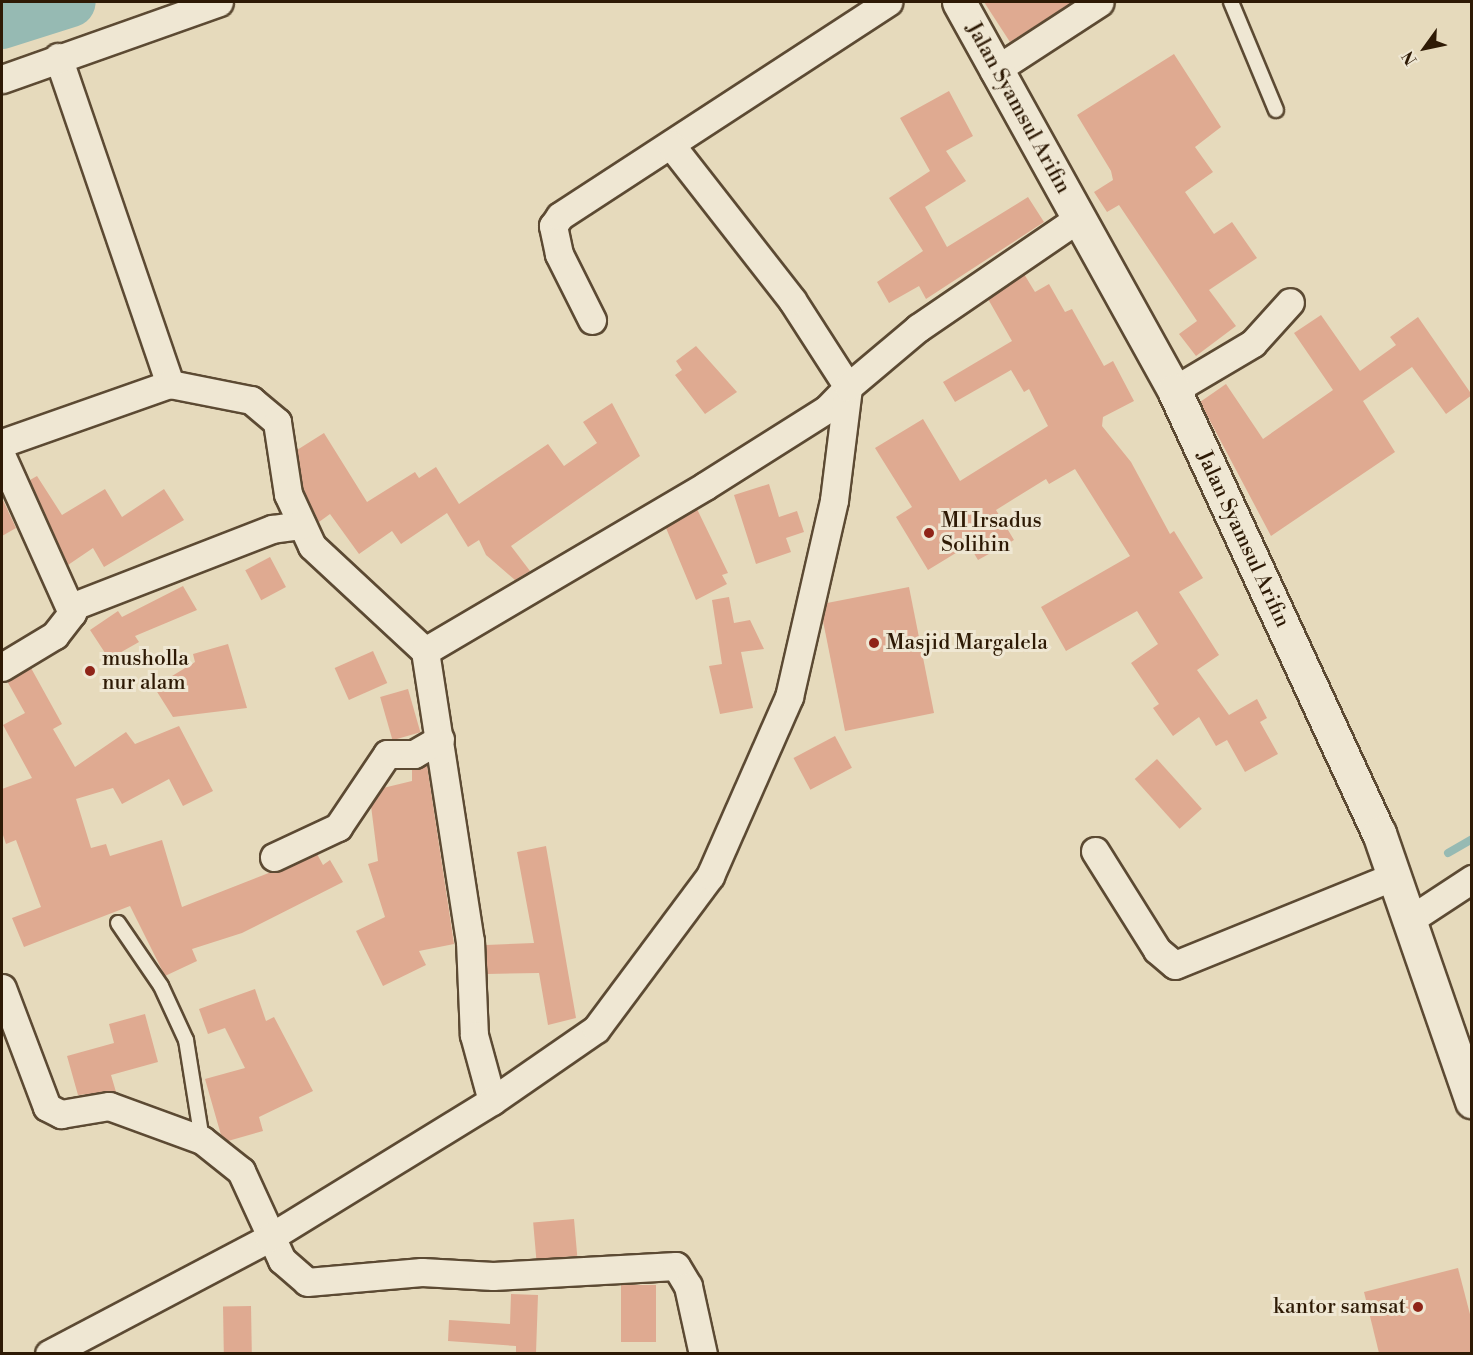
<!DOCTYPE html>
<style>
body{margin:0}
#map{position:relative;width:1473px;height:1355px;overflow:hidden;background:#e6dabc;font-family:"Libre Bodoni",serif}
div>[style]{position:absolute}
.stream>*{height:8px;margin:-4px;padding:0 4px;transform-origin:4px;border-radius:4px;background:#96bab3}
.river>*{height:50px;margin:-25px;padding:0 25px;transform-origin:25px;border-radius:25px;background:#96bab3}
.building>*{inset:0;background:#dfaa91;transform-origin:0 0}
.roads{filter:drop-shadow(2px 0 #5c4a33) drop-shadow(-2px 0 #5c4a33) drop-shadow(0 2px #5c4a33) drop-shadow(0 -2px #5c4a33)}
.service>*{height:14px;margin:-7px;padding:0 7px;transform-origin:7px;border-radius:7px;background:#efe7d3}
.minor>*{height:27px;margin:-13.5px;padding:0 13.5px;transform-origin:13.5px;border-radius:13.5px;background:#efe7d3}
.secondary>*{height:33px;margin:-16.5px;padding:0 16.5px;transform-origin:16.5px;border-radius:16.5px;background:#efe7d3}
.dots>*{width:16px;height:16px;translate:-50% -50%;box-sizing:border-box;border:3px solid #efe7d3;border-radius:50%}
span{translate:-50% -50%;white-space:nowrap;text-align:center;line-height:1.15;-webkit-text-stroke:6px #efe7d3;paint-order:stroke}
.street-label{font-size:21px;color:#2e1a05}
.poi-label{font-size:21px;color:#2e1a05}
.left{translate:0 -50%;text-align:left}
.right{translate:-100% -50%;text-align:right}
.frame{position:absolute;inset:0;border:3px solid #2e1a05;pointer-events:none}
.north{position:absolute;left:1395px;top:18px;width:60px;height:60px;-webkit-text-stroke:4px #efe7d3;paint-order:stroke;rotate:237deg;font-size:16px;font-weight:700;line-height:24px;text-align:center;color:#2e1a05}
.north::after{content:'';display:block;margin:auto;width:21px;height:27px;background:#2e1a05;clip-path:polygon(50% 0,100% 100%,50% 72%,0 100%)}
</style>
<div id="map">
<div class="stream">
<i style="left:1448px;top:853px;width:28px;rotate:-30deg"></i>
</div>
<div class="river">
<i style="left:2px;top:24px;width:72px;rotate:-17.7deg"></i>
</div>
<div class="building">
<i style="clip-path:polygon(984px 2px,1072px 2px,1010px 42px)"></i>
<i style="clip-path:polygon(1174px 54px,1221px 127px,1195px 147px,1213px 172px,1185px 192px,1214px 234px,1232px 222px,1257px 258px,1209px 290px,1236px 326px,1196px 356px,1179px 334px,1197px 321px,1119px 205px,1107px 212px,1094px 192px,1113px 180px,1111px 171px,1077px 115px)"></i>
<i style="clip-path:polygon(949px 91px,973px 136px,946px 151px,966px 181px,925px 207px,947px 247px,1028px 197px,1044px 222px,926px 299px,919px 286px,889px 303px,877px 282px,923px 251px,889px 198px,930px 171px,900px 118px)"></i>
<i style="clip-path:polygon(1024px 274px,1035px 292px,1049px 284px,1065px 312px,1072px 309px,1104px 366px,1113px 361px,1134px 401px,1103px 417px,1102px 426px,1131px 462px,1170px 534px,1174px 531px,1203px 578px,1179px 592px,1219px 655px,1197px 670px,1229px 715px,1257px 699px,1267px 718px,1260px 722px,1278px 754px,1245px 772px,1227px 740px,1216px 746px,1199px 717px,1173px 736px,1153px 708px,1159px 704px,1131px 663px,1158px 644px,1137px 611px,1066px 651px,1041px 607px,1130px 556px,1075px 469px,1049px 484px,1046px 479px,996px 510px,1014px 540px,978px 560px,969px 545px,928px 570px,896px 517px,912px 507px,875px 448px,923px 419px,960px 481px,1048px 426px,1029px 389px,1024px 392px,1011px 370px,955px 402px,943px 382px,1012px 341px,988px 299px)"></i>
<i style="clip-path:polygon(1321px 315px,1360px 371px,1396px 345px,1390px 337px,1418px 317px,1472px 395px,1446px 414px,1412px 367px,1363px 401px,1395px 452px,1271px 536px,1200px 402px,1226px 384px,1263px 439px,1333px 390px,1294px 333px)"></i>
<i style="clip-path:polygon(696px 346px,737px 392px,705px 414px,675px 375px,682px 370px,676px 361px)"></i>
<i style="clip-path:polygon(612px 403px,640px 456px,511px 546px,530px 571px,515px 580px,486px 555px,479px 540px,468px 547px,447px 513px,401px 544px,392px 531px,359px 554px,330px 514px,319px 522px,303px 489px,297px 450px,324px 433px,367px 502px,415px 472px,419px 478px,436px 467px,459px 504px,548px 444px,564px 466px,597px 443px,583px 422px)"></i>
<i style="clip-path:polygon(37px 476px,62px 515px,105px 489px,122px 517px,164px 489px,184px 520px,104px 567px,93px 548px,68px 565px,30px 480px)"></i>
<i style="clip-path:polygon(769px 484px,779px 517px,797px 511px,804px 532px,786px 538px,791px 552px,756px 564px,734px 495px)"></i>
<i style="clip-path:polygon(2px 498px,16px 528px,2px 536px)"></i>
<i style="clip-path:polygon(697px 509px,728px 573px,722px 575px,727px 584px,696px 600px,666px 528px)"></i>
<i style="left:270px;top:557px;width:34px;height:28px;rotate:62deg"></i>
<i style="clip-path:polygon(183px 586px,197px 610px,135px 636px,139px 642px,109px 659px,90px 630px,118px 611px,122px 617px)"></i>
<i style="clip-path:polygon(909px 587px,934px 713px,845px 731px,823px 621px,827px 603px)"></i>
<i style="clip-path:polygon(729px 597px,734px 623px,750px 620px,764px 649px,741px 652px,753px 708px,720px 714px,709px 666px,722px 664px,712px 600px)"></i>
<i style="clip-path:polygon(228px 644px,247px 708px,173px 717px,154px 687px,195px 662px,193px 654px)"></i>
<i style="left:373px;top:651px;width:35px;height:42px;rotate:66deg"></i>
<i style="clip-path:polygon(31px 668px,62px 724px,53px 729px,75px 767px,126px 732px,135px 744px,179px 726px,213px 791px,183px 806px,169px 779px,122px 804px,113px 788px,76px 799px,91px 848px,106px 844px,110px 856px,162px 840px,182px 907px,317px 854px,323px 865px,330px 860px,343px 882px,242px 933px,192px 949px,197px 961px,165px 976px,130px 906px,24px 947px,12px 918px,41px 907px,16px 840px,6px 844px,2px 832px,2px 789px,32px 778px,3px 725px,25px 713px,7px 681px)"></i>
<i style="left:408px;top:689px;width:45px;height:29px;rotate:74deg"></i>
<i style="left:835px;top:736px;width:36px;height:47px;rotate:62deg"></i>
<i style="left:1157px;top:759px;width:67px;height:30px;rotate:48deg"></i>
<i style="clip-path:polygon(427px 765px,454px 944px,419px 951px,426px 965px,383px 986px,356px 931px,385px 917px,368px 864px,378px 861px,371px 806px,383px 788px,412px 781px,412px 770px)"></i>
<i style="clip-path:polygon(546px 846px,576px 1018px,548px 1025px,539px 973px,487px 974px,486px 945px,534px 943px,517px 852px)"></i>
<i style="clip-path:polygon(255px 989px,266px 1021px,274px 1017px,313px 1091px,259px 1117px,263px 1131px,228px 1141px,221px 1135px,205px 1079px,245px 1068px,225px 1028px,208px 1034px,199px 1009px)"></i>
<i style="clip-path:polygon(145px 1014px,158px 1062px,111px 1075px,116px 1092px,78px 1095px,67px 1056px,114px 1043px,109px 1024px)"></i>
<i style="left:574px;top:1219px;width:37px;height:41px;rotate:85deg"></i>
<i style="clip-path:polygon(1458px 1268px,1472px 1322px,1472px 1353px,1379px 1353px,1364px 1292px)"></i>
<i style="left:621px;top:1285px;width:35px;height:57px"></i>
<i style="clip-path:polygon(511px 1294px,538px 1295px,536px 1353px,516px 1353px,516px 1346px,448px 1341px,449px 1320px,510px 1324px)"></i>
<i style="left:251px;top:1306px;width:47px;height:28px;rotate:89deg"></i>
</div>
<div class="roads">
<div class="service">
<i style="left:1231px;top:2px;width:117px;rotate:67.4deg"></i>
<i style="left:118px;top:923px;width:76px;rotate:55.7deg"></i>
<i style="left:161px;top:986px;width:60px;rotate:65.2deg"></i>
<i style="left:186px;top:1040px;width:101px;rotate:80.9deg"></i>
</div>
<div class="minor">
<i style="left:58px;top:57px;width:346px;rotate:71.1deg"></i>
<i style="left:994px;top:71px;width:126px;rotate:-33.1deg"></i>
<i style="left:2px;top:79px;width:230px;rotate:-19.5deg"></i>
<i style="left:592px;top:320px;width:74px;rotate:-116.6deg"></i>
<i style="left:559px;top:254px;width:29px;rotate:-102deg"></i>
<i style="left:553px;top:226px;width:12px;rotate:-55deg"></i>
<i style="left:560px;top:216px;width:392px;rotate:-33.1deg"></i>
<i style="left:1174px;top:390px;width:92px;rotate:-30.7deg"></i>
<i style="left:1253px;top:343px;width:55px;rotate:-47.9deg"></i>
<i style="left:2px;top:443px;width:178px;rotate:-19.4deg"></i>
<i style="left:170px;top:384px;width:83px;rotate:11.2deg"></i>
<i style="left:251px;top:400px;width:34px;rotate:40deg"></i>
<i style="left:277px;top:422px;width:73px;rotate:81.3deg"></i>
<i style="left:288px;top:494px;width:57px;rotate:65.2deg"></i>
<i style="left:312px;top:546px;width:154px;rotate:42.9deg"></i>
<i style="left:425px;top:651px;width:325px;rotate:-30.5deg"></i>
<i style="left:705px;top:486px;width:144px;rotate:-32.3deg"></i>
<i style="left:827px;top:409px;width:30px;rotate:-46deg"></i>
<i style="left:848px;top:387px;width:103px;rotate:-122.8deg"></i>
<i style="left:792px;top:300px;width:197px;rotate:-128deg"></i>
<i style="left:2px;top:457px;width:171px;rotate:65.8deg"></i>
<i style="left:72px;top:613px;width:28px;rotate:128deg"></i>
<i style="left:55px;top:635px;width:62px;rotate:148.9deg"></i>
<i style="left:71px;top:607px;width:216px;rotate:-21.2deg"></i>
<i style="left:272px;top:529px;width:30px;rotate:-8deg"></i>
<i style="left:425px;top:651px;width:293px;rotate:81.2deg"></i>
<i style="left:470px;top:941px;width:94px;rotate:87.6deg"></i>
<i style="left:474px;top:1035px;width:68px;rotate:74.7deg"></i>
<i style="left:1095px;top:851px;width:117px;rotate:57.9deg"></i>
<i style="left:1157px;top:950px;width:23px;rotate:40deg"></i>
<i style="left:1175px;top:965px;width:234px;rotate:-22.1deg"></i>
<i style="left:274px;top:857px;width:71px;rotate:-25.1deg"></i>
<i style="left:338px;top:827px;width:88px;rotate:-56.1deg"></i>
<i style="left:387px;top:754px;width:27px"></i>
<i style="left:414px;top:754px;width:30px;rotate:-30deg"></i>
<i style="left:1408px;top:921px;width:77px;rotate:-33.3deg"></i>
<i style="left:2px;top:988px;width:127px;rotate:69.3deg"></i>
<i style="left:47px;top:1107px;width:16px;rotate:27deg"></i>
<i style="left:61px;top:1114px;width:49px;rotate:-9.5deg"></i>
<i style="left:109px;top:1106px;width:99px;rotate:20.1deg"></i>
<i style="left:202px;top:1140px;width:50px;rotate:38.5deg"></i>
<i style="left:241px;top:1171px;width:98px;rotate:65.3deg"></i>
<i style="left:282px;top:1260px;width:33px;rotate:41deg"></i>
<i style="left:307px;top:1282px;width:115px;rotate:-5deg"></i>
<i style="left:422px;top:1272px;width:71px;rotate:3.2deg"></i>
<i style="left:493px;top:1276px;width:183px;rotate:-3.1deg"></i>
<i style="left:676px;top:1266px;width:23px;rotate:59deg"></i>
<i style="left:688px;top:1286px;width:70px;rotate:77.6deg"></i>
<i style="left:49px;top:1354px;width:249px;rotate:-27.8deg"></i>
<i style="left:269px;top:1238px;width:262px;rotate:-31.6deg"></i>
<i style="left:492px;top:1101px;width:126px;rotate:-34.7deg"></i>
<i style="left:596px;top:1029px;width:191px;rotate:-53.3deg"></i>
<i style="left:710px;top:876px;width:196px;rotate:-66.2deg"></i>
<i style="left:789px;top:697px;width:202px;rotate:-77.1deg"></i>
<i style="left:834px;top:500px;width:114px;rotate:-82.9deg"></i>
<i style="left:848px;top:387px;width:92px;rotate:-40.1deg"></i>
<i style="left:918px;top:328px;width:196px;rotate:-34.4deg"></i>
</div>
<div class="secondary">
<i style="left:959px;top:2px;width:444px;rotate:61deg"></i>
<i style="left:1174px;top:390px;width:488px;rotate:65.2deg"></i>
<i style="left:1379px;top:833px;width:284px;rotate:70.9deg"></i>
</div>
</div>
<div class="dots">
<i style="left:929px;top:533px;background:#8f2418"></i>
<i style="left:874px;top:643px;background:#8f2418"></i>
<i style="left:90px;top:671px;background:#8f2418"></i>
<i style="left:1418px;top:1307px;background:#8f2418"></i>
</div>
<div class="street-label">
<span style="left:1018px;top:108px;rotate:61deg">Jalan Syamsul Arifin</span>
<span style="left:1243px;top:539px;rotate:65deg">Jalan Syamsul Arifin</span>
</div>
<div class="poi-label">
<span class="left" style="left:941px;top:533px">MI Irsadus<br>Solihin</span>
<span class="left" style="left:886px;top:643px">Masjid Margalela</span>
<span class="left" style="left:102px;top:671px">musholla<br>nur alam</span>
<span class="right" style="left:1406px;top:1307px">kantor samsat</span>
</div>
<div class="frame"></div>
<div class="north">N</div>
</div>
